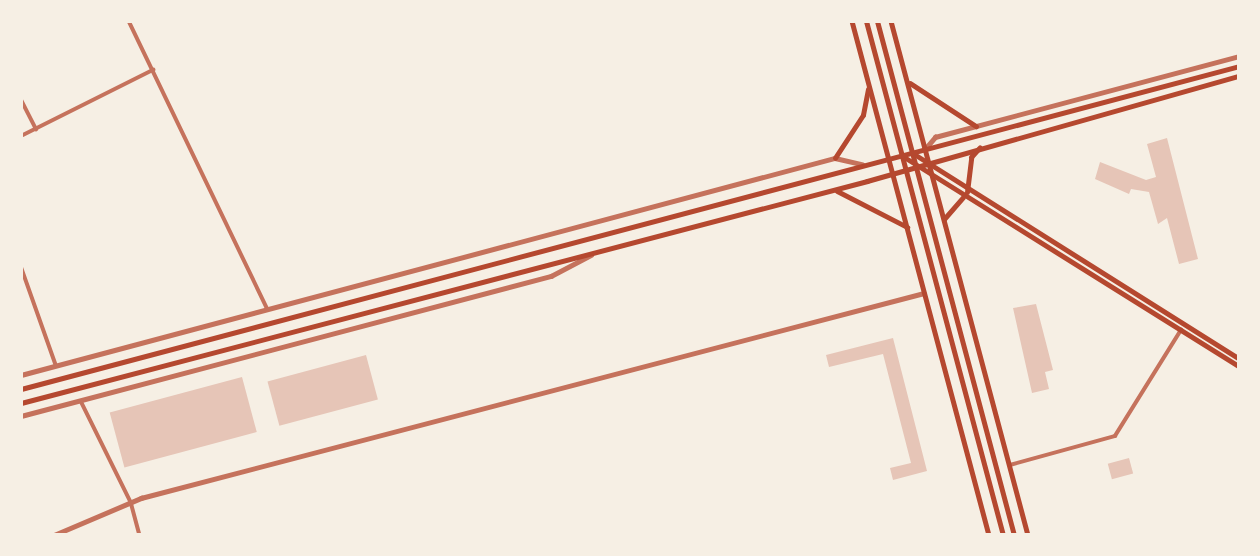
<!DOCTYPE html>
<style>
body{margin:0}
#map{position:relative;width:1260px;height:556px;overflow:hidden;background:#f6efe4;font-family:Cabin,sans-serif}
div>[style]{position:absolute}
.building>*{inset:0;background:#e6c5b7;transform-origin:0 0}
.minor>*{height:3.5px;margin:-1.75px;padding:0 1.75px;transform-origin:1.75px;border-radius:1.75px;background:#c5725c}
.tertiary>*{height:4.5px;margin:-2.25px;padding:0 2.25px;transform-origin:2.25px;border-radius:2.25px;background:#c5725c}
.secondary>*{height:4.5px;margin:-2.25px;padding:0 2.25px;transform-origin:2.25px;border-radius:2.25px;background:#b5482f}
.primary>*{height:5px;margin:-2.5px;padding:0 2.5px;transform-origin:2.5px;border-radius:2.5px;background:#b5482f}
span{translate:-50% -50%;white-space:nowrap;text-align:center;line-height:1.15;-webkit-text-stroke:5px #f6efe4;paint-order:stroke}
.frame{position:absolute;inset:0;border:23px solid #f6efe4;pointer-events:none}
</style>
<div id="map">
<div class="building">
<i style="clip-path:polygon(1167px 138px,1198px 259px,1179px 264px,1167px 218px,1158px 224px,1149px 192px,1131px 189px,1129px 194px,1095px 179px,1100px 162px,1146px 180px,1156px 177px,1147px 144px)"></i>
<i style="clip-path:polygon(1036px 304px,1053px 370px,1045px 372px,1049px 389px,1032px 393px,1013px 308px)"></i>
<i style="clip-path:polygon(893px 338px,927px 471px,893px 480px,890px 468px,911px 463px,883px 354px,829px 367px,826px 355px)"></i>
<i style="left:366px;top:355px;width:46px;height:102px;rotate:75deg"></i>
<i style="left:242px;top:377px;width:57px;height:137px;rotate:75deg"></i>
<i style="left:1129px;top:458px;width:16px;height:22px;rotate:75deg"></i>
</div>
<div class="minor">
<i style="left:129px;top:21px;width:318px;rotate:64.3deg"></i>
<i style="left:21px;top:99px;width:34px;rotate:63deg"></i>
<i style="left:21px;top:136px;width:148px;rotate:-26.6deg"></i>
<i style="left:21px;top:266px;width:105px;rotate:70.5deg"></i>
<i style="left:81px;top:401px;width:113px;rotate:63.7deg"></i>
<i style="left:131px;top:502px;width:34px;rotate:75deg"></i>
<i style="left:1010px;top:465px;width:109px;rotate:-15.4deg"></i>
<i style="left:1115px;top:436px;width:125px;rotate:-58.1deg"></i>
</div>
<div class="tertiary">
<i style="left:925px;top:149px;width:16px;rotate:-50deg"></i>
<i style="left:935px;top:137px;width:315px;rotate:-14.9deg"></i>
<i style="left:21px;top:375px;width:842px;rotate:-14.93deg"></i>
<i style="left:835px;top:158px;width:28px;rotate:13deg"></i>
<i style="left:21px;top:416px;width:548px;rotate:-14.8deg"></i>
<i style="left:551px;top:276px;width:45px;rotate:-27.7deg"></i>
<i style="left:54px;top:535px;width:95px;rotate:-23deg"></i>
<i style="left:141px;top:498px;width:809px;rotate:-14.67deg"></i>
</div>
<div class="secondary">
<i style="left:852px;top:21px;width:532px;rotate:75.08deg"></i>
<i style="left:891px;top:21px;width:532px;rotate:75.08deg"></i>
<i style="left:910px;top:83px;width:79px;rotate:33.1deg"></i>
<i style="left:835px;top:158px;width:51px;rotate:-56.9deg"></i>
<i style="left:863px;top:115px;width:26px;rotate:-79deg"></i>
</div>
<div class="primary">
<i style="left:866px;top:21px;width:532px;rotate:75.08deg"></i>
<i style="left:877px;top:21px;width:532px;rotate:75.08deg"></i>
<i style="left:914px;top:154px;width:384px;rotate:32.2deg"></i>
<i style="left:904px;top:157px;width:395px;rotate:32deg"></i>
<i style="left:837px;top:191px;width:79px;rotate:27.2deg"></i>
<i style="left:967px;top:192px;width:35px;rotate:-83deg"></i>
<i style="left:971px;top:157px;width:13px;rotate:-48deg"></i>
<i style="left:944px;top:219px;width:29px;rotate:-49deg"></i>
<i style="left:21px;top:389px;width:1260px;rotate:-14.85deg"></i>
<i style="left:21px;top:403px;width:875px;rotate:-14.7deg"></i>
<i style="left:867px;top:181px;width:387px;rotate:-15.8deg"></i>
</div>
<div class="frame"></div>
</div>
